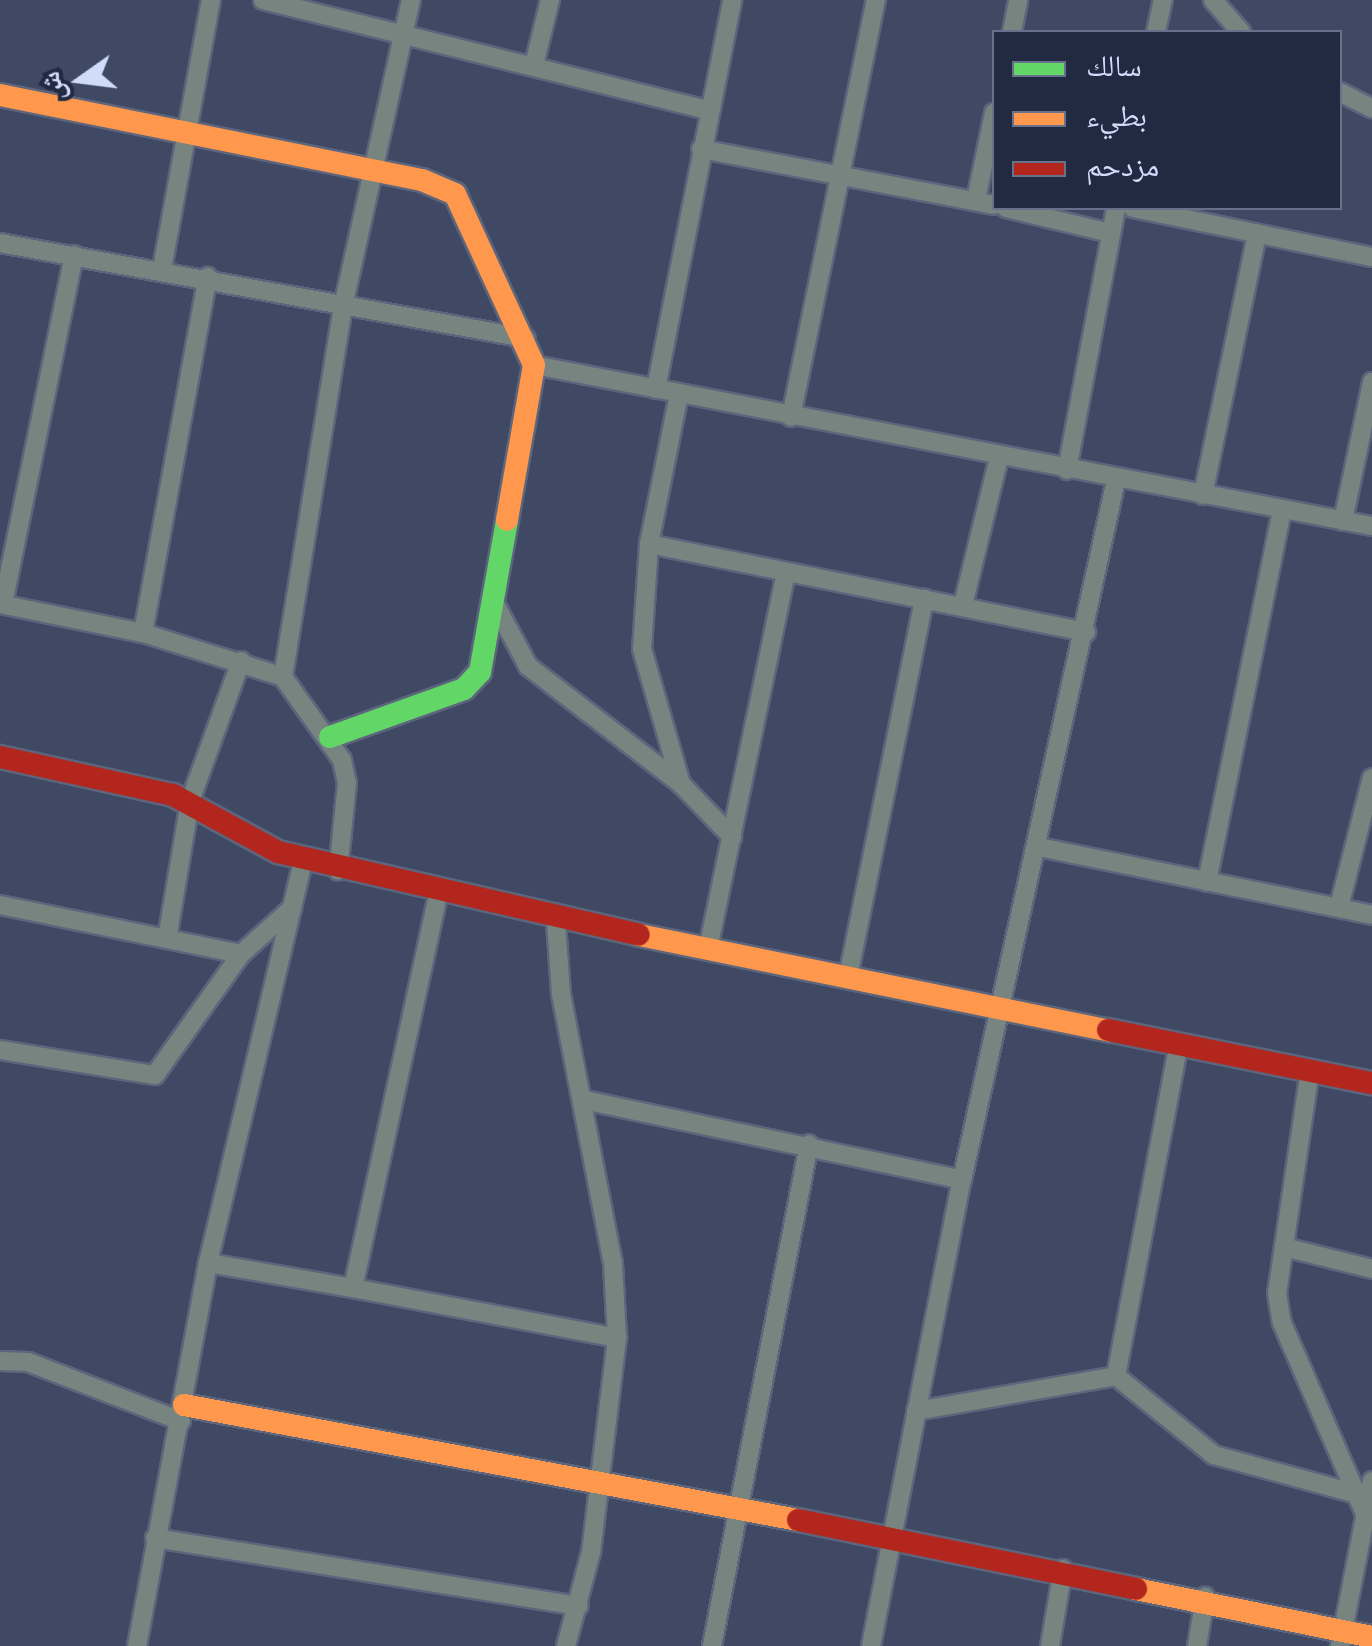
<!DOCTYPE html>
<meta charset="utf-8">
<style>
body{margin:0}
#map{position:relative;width:1372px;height:1646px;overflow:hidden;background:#3f4964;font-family:Manrope,"Noto Naskh Arabic",sans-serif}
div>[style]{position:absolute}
.roads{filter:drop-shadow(2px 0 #5c657c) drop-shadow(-2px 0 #5c657c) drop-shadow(0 2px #5c657c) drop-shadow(0 -2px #5c657c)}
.street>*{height:18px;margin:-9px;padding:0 9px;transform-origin:9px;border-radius:9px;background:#78847f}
.fast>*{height:22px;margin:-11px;padding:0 11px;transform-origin:11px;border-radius:11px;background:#63d668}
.slow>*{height:22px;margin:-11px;padding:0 11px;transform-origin:11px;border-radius:11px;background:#ff974d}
.jam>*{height:22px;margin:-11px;padding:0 11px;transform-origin:11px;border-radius:11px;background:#b3261e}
span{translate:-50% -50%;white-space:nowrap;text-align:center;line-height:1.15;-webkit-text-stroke:8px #212a41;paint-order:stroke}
.legend{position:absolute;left:992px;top:30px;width:350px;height:180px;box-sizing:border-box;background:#212a41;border:2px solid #67718b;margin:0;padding:12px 18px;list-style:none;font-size:30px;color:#d0dcfa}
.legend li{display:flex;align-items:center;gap:20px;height:50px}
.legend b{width:50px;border:2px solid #67718b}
.north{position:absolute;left:30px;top:30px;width:100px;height:100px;-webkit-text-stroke:8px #212a41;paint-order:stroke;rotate:256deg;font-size:28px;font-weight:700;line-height:40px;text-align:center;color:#d0dcfa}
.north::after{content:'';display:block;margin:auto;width:35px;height:45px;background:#d0dcfa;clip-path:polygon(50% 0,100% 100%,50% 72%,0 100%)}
</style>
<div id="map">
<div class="roads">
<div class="street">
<i style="left:263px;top:0;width:459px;rotate:13.9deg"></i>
<i style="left:1213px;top:0;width:43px;rotate:48.8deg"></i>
<i style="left:1012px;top:32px;width:33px;rotate:-79deg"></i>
<i style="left:1156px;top:32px;width:33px;rotate:-78deg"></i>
<i style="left:534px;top:65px;width:67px;rotate:-76.2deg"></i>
<i style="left:1340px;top:92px;width:36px;rotate:27deg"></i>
<i style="left:701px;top:149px;width:298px;rotate:10.8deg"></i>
<i style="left:976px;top:200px;width:89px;rotate:-78.3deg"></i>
<i style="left:1006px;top:208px;width:107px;rotate:13.5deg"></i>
<i style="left:1133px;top:208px;width:244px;rotate:11.6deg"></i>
<i style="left:0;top:243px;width:534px;rotate:10.26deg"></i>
<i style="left:162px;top:269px;width:273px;rotate:-79.7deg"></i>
<i style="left:534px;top:365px;width:853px;rotate:10.88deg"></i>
<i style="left:656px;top:389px;width:396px;rotate:-78.9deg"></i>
<i style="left:679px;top:394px;width:153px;rotate:101.3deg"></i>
<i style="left:649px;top:544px;width:105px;rotate:93.8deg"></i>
<i style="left:642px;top:649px;width:141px;rotate:73.9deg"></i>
<i style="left:791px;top:417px;width:426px;rotate:-78.5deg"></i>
<i style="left:1067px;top:470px;width:267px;rotate:-79.4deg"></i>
<i style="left:1203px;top:495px;width:267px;rotate:-78.3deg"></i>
<i style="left:1343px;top:521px;width:142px;rotate:-78.2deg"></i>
<i style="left:649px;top:544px;width:446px;rotate:11.4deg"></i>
<i style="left:0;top:604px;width:146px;rotate:11.5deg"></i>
<i style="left:143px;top:633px;width:147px;rotate:17.4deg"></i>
<i style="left:283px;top:677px;width:102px;rotate:54.6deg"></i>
<i style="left:342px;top:760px;width:24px;rotate:78deg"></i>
<i style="left:347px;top:783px;width:88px;rotate:95.8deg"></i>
<i style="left:3px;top:604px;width:356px;rotate:-78.5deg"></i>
<i style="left:963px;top:605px;width:152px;rotate:-76.3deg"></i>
<i style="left:496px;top:606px;width:68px;rotate:61.9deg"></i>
<i style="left:528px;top:666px;width:193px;rotate:37.6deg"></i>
<i style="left:681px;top:784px;width:74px;rotate:46.1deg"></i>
<i style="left:143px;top:633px;width:362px;rotate:-79.7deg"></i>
<i style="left:283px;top:677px;width:380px;rotate:-80.8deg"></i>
<i style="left:344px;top:302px;width:309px;rotate:-77.5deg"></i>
<i style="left:1039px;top:847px;width:340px;rotate:11.5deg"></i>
<i style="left:1207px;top:882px;width:380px;rotate:-78.6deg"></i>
<i style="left:0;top:905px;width:246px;rotate:11.5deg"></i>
<i style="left:1339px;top:907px;width:133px;rotate:-75.7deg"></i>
<i style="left:556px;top:922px;width:72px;rotate:86deg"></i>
<i style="left:561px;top:994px;width:275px;rotate:79.1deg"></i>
<i style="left:613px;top:1264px;width:74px;rotate:86.9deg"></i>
<i style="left:617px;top:1338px;width:216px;rotate:96.9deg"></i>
<i style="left:591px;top:1552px;width:97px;rotate:104.9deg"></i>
<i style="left:167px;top:939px;width:140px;rotate:-80.5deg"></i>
<i style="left:190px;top:801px;width:149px;rotate:-70deg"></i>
<i style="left:708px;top:949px;width:384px;rotate:-78.3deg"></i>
<i style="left:848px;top:977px;width:386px;rotate:-78.6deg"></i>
<i style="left:0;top:1050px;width:157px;rotate:9.2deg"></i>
<i style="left:155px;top:1075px;width:148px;rotate:-54.6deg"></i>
<i style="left:241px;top:954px;width:69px;rotate:-42deg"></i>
<i style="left:1310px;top:1070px;width:225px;rotate:98.4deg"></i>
<i style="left:1277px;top:1293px;width:30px;rotate:81deg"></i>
<i style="left:1282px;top:1323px;width:208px;rotate:66.5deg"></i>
<i style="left:584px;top:1100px;width:386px;rotate:11.9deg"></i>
<i style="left:1284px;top:1247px;width:91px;rotate:14deg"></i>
<i style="left:208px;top:1263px;width:147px;rotate:9.8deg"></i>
<i style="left:353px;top:1288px;width:402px;rotate:-77.8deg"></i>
<i style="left:353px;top:1288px;width:269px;rotate:10.7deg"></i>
<i style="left:0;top:1361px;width:28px;rotate:2deg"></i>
<i style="left:28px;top:1362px;width:164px;rotate:21.1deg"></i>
<i style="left:1116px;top:1376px;width:338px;rotate:-79.3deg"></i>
<i style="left:1116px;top:1376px;width:126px;rotate:38.9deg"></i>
<i style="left:1214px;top:1455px;width:148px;rotate:15.3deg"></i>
<i style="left:916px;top:1411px;width:203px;rotate:-9.9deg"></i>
<i style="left:155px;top:1538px;width:429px;rotate:9.1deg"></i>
<i style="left:137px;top:1646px;width:390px;rotate:-79.5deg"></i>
<i style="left:208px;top:1263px;width:413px;rotate:-76.7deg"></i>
<i style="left:712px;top:1646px;width:511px;rotate:-79.06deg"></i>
<i style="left:871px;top:1646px;width:475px;rotate:-79deg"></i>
<i style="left:962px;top:1180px;width:717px;rotate:-77.59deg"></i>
<i style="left:1050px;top:1646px;width:78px;rotate:-80.4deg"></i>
<i style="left:1197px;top:1646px;width:50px;rotate:-80.7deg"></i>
<i style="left:1340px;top:1646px;width:168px;rotate:-79deg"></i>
</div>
<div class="fast">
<i style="left:330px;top:737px;width:142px;rotate:-19.7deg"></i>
<i style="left:464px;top:689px;width:23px;rotate:-47deg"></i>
<i style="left:480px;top:672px;width:154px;rotate:-79.9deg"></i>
</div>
<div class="slow">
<i style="left:0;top:95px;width:430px;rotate:11.4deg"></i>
<i style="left:422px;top:180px;width:36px;rotate:23deg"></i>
<i style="left:455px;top:194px;width:188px;rotate:65.2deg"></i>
<i style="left:534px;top:365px;width:157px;rotate:99.9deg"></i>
<i style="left:639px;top:935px;width:479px;rotate:11.5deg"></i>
<i style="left:184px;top:1405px;width:625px;rotate:10.61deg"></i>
<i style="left:1136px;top:1589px;width:241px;rotate:11.5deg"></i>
</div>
<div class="jam">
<i style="left:0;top:757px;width:177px;rotate:12.4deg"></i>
<i style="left:173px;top:795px;width:119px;rotate:28.5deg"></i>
<i style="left:278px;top:852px;width:370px;rotate:12.9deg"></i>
<i style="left:1108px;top:1030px;width:269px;rotate:11.4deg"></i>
<i style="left:798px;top:1520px;width:345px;rotate:11.5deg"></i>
</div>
</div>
<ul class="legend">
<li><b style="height:12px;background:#63d668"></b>سالك</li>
<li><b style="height:12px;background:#ff974d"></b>بطيء</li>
<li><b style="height:12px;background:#b3261e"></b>مزدحم</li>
</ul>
<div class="north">ش</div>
</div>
